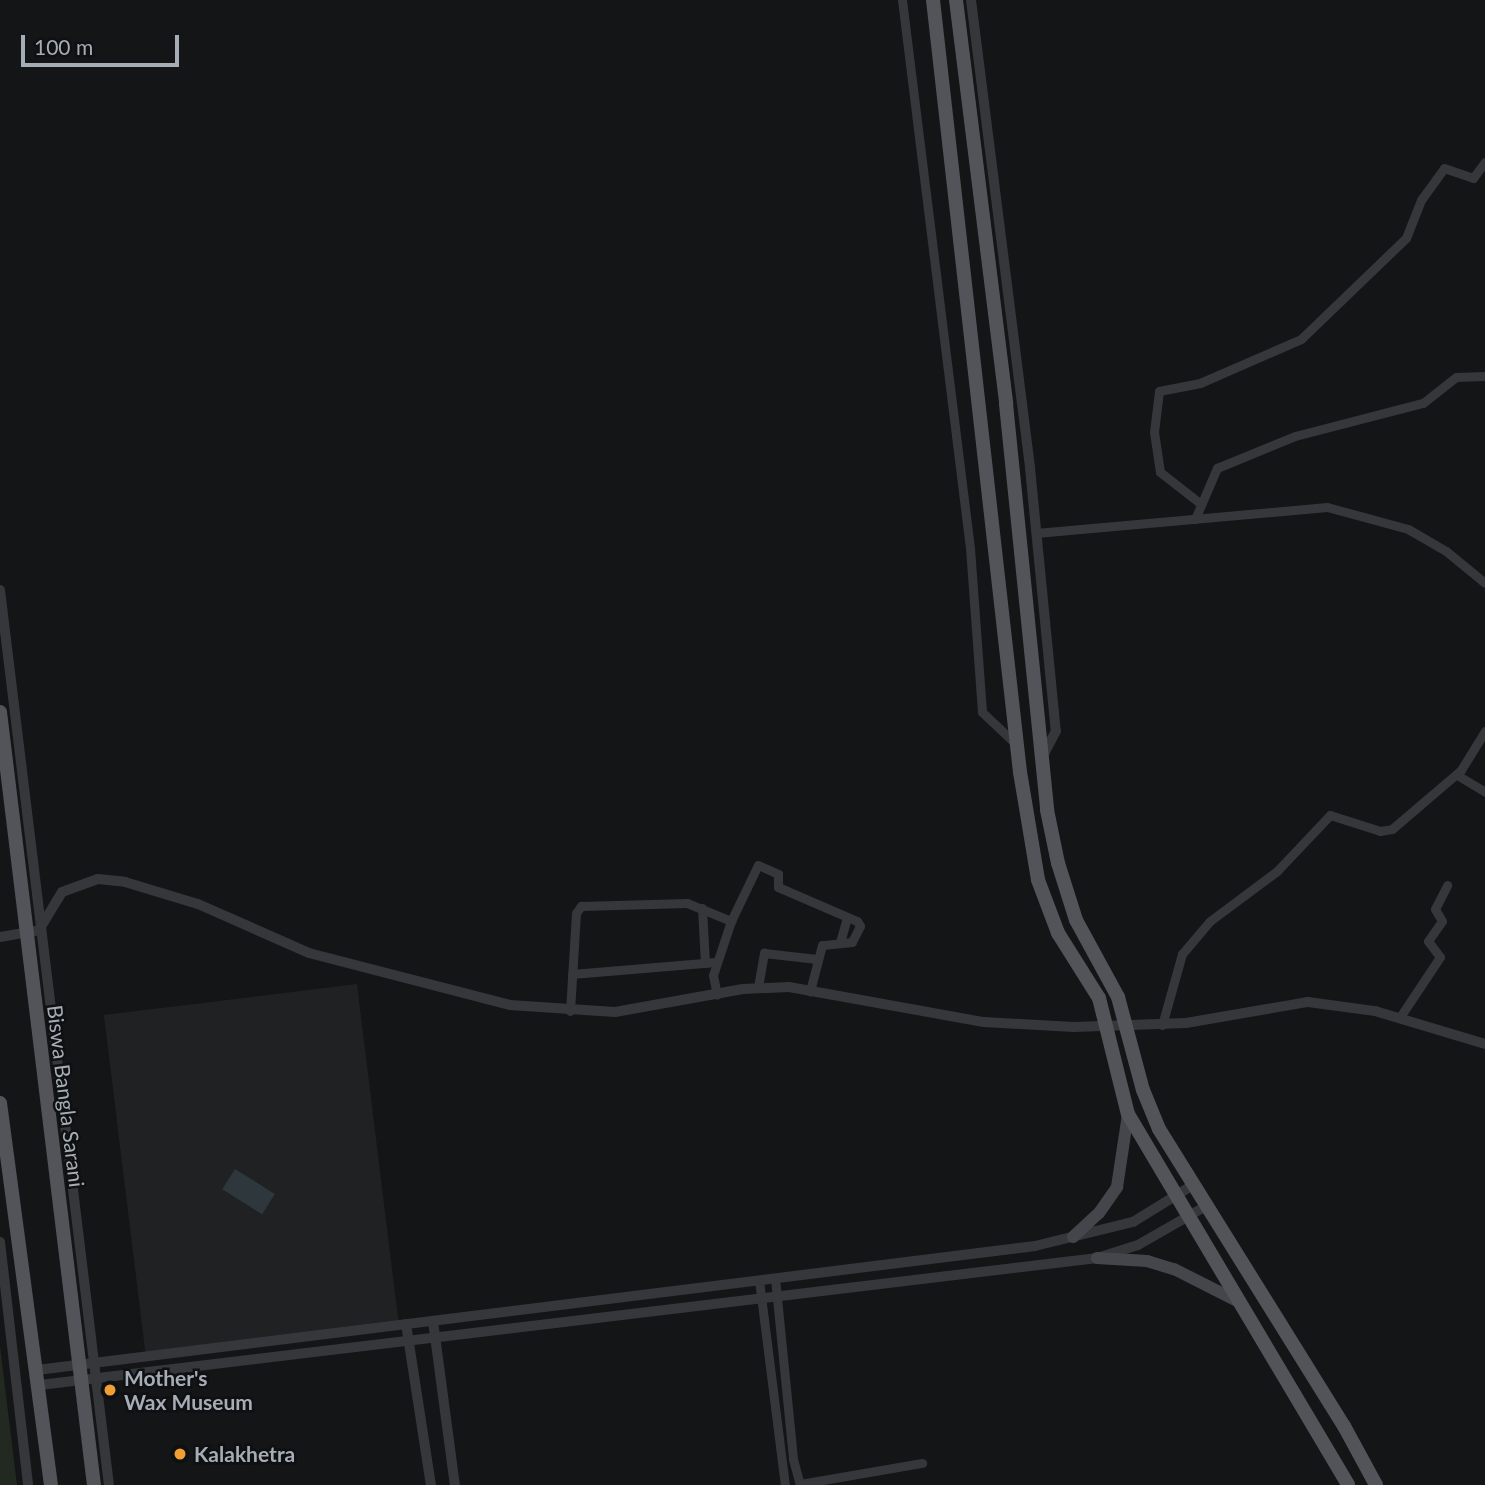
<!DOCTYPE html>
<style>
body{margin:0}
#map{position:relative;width:1485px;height:1485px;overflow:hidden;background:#141516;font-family:Lato,sans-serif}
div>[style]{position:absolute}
.built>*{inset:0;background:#202123;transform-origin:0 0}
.green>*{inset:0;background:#212921}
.water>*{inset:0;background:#2d373c;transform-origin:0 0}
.minor>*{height:9px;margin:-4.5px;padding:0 4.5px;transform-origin:4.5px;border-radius:4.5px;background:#35373b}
.tertiary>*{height:10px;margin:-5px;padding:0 5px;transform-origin:5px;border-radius:5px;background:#35373b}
.secondary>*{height:12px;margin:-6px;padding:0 6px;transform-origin:6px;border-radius:6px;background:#44464b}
.primary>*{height:14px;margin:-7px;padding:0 7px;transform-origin:7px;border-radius:7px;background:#52545a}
.dots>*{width:19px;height:19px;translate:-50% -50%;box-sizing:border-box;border:4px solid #0f1011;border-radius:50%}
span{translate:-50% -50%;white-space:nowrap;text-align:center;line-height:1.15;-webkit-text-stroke:5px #0f1011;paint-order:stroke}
.street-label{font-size:21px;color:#a6adb6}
.poi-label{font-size:21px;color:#a6adb6;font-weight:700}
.left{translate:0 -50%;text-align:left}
.scale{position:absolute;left:21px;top:35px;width:158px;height:32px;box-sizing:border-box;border:4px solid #a6adb6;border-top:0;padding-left:9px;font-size:21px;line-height:24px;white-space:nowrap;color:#a6adb6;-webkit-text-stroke:5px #0f1011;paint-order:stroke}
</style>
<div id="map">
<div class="built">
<i style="left:357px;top:984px;width:341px;height:255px;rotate:83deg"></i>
</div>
<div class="green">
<i style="clip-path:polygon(0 1346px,17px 1485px,0 1485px)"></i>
</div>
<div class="water">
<i style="left:235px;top:1169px;width:47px;height:24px;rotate:32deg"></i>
</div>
<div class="minor">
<i style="left:902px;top:0;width:552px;rotate:82.93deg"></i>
<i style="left:970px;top:548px;width:164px;rotate:85.8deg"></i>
<i style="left:982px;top:712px;width:48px;rotate:43.3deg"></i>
<i style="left:1201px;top:504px;width:52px;rotate:-142deg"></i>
<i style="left:1160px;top:472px;width:40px;rotate:-98.5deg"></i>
<i style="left:1154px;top:432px;width:41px;rotate:-83deg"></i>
<i style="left:1159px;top:391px;width:42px;rotate:-11deg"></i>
<i style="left:1200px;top:383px;width:110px;rotate:-23.5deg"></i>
<i style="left:1301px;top:339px;width:146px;rotate:-43.9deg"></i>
<i style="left:1406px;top:238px;width:41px;rotate:-68.5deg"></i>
<i style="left:1421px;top:200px;width:39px;rotate:-54deg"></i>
<i style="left:1444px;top:168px;width:31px;rotate:19deg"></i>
<i style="left:1473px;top:178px;width:20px;rotate:-53deg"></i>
<i style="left:1195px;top:519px;width:56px;rotate:-66.7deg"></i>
<i style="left:1217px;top:468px;width:84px;rotate:-22.3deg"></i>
<i style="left:1295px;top:436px;width:132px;rotate:-14.5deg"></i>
<i style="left:1423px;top:403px;width:42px;rotate:-38.2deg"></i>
<i style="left:1456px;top:377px;width:29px;rotate:-2deg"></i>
<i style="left:1036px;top:533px;width:292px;rotate:-5.1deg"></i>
<i style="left:1327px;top:507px;width:84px;rotate:15.2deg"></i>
<i style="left:1408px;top:529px;width:44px;rotate:30.1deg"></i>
<i style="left:1446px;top:551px;width:50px;rotate:39.4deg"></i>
<i style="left:1457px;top:775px;width:33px;rotate:31deg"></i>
<i style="left:702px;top:908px;width:55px;rotate:86.9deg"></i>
<i style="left:731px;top:921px;width:62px;rotate:-64.3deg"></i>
<i style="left:758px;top:865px;width:22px;rotate:24deg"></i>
<i style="left:778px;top:874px;width:13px;rotate:90deg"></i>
<i style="left:778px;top:887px;width:86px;rotate:23.3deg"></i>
<i style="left:857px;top:921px;width:6px;rotate:59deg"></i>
<i style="left:860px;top:926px;width:18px;rotate:117deg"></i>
<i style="left:852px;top:942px;width:30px;rotate:174deg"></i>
<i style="left:822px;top:945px;width:48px;rotate:104.6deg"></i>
<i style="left:840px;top:942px;width:26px;rotate:-74deg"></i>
<i style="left:572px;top:974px;width:144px;rotate:-4.8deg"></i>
<i style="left:758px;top:987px;width:35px;rotate:-80deg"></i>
<i style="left:764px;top:953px;width:53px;rotate:6.5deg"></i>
<i style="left:570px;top:1011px;width:98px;rotate:-86.5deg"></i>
<i style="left:576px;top:913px;width:9px;rotate:-54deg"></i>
<i style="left:581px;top:906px;width:106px;rotate:-1.6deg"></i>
<i style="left:687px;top:903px;width:48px;rotate:22.2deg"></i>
<i style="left:731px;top:921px;width:57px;rotate:108.4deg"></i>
<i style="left:713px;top:975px;width:20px;rotate:79deg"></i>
<i style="left:1400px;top:1017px;width:72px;rotate:-56.3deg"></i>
<i style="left:1440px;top:957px;width:20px;rotate:-127deg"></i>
<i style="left:1428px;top:941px;width:24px;rotate:-55deg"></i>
<i style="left:1442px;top:921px;width:14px;rotate:-120deg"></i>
<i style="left:1435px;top:909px;width:27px;rotate:-63deg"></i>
<i style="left:1162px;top:1025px;width:74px;rotate:-74.3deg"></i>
<i style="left:1182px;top:954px;width:43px;rotate:-49.7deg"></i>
<i style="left:1210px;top:921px;width:84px;rotate:-36.7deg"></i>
<i style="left:1277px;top:871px;width:77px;rotate:-46.6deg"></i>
<i style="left:1330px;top:815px;width:52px;rotate:17.7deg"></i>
<i style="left:1380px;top:831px;width:12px;rotate:-9deg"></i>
<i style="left:1392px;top:829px;width:91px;rotate:-40.5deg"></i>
<i style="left:1461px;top:770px;width:46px;rotate:-58.4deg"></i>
<i style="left:775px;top:1278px;width:182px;rotate:84.3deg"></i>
<i style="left:793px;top:1459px;width:27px;rotate:75deg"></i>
<i style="left:759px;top:1280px;width:207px;rotate:82.8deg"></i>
<i style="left:800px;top:1484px;width:124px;rotate:-9.8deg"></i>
</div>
<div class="tertiary">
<i style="left:971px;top:0;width:472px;rotate:82.8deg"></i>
<i style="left:1030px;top:468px;width:264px;rotate:84.4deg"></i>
<i style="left:1056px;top:731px;width:27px;rotate:118deg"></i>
<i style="left:0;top:590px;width:902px;rotate:83.06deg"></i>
<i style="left:0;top:937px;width:40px;rotate:-10deg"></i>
<i style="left:39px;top:930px;width:44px;rotate:-58.8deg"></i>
<i style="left:62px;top:892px;width:38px;rotate:-20deg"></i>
<i style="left:98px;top:879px;width:27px;rotate:6deg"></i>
<i style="left:125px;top:882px;width:76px;rotate:16.8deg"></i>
<i style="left:198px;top:904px;width:121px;rotate:23.8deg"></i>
<i style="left:309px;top:953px;width:208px;rotate:14.5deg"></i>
<i style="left:510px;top:1005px;width:105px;rotate:3.8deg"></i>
<i style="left:615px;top:1012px;width:130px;rotate:-10.2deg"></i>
<i style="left:743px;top:989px;width:46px;rotate:-2.5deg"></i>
<i style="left:789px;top:987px;width:198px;rotate:10.2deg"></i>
<i style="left:984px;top:1022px;width:90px;rotate:3.2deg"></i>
<i style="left:1074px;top:1027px;width:112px;rotate:-2deg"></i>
<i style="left:1186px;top:1023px;width:124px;rotate:-9.8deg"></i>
<i style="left:1308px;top:1002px;width:68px;rotate:7.7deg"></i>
<i style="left:1375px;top:1011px;width:115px;rotate:16.7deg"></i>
<i style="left:0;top:1242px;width:245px;rotate:83.4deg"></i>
<i style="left:433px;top:1321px;width:165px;rotate:82.4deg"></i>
<i style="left:406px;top:1324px;width:163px;rotate:81.2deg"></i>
<i style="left:37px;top:1370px;width:1006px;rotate:-7.08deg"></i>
<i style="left:1035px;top:1246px;width:101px;rotate:-13.8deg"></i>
<i style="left:1133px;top:1222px;width:70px;rotate:-31.7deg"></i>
<i style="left:40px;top:1385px;width:1065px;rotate:-6.85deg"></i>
<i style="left:1097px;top:1258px;width:43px;rotate:-17.6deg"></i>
<i style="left:1138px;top:1245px;width:78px;rotate:-29.8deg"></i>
</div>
<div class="secondary">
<i style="left:1073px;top:1237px;width:35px;rotate:-43deg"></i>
<i style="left:1099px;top:1213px;width:32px;rotate:-55deg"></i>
<i style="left:1117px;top:1187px;width:74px;rotate:-81.4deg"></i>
<i style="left:1097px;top:1258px;width:50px;rotate:3.4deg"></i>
<i style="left:1147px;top:1261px;width:28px;rotate:17deg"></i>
<i style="left:1174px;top:1269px;width:75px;rotate:26.9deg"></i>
</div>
<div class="primary">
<i style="left:933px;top:0;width:777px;rotate:83.57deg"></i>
<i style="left:1020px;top:772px;width:109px;rotate:80.5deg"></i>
<i style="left:1038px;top:880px;width:57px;rotate:69.3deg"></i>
<i style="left:1058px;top:933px;width:77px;rotate:57.8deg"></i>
<i style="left:1099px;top:998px;width:120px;rotate:76deg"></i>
<i style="left:1128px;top:1114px;width:431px;rotate:59.3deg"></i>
<i style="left:956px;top:0;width:407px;rotate:82.9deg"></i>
<i style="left:1006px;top:404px;width:408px;rotate:84.2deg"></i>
<i style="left:1047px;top:810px;width:54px;rotate:78.3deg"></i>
<i style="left:1058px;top:863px;width:60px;rotate:72.5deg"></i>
<i style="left:1076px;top:920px;width:88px;rotate:61.4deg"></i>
<i style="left:1118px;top:997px;width:96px;rotate:75deg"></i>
<i style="left:1143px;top:1090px;width:42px;rotate:67.7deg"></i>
<i style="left:1159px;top:1129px;width:350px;rotate:58.1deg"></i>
<i style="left:1344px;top:1426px;width:67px;rotate:61.5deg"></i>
<i style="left:0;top:712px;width:779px;rotate:83.07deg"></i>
<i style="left:0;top:1103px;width:385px;rotate:82.4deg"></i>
</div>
<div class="dots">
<i style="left:110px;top:1390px;background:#f09f33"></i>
<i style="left:180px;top:1454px;background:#f09f33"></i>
</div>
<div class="street-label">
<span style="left:66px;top:1096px;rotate:83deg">Biswa Bangla Sarani</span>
</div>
<div class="poi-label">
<span class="left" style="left:124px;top:1390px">Mother's<br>Wax Museum</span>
<span class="left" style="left:194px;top:1454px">Kalakhetra</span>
</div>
<div class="scale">100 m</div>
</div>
